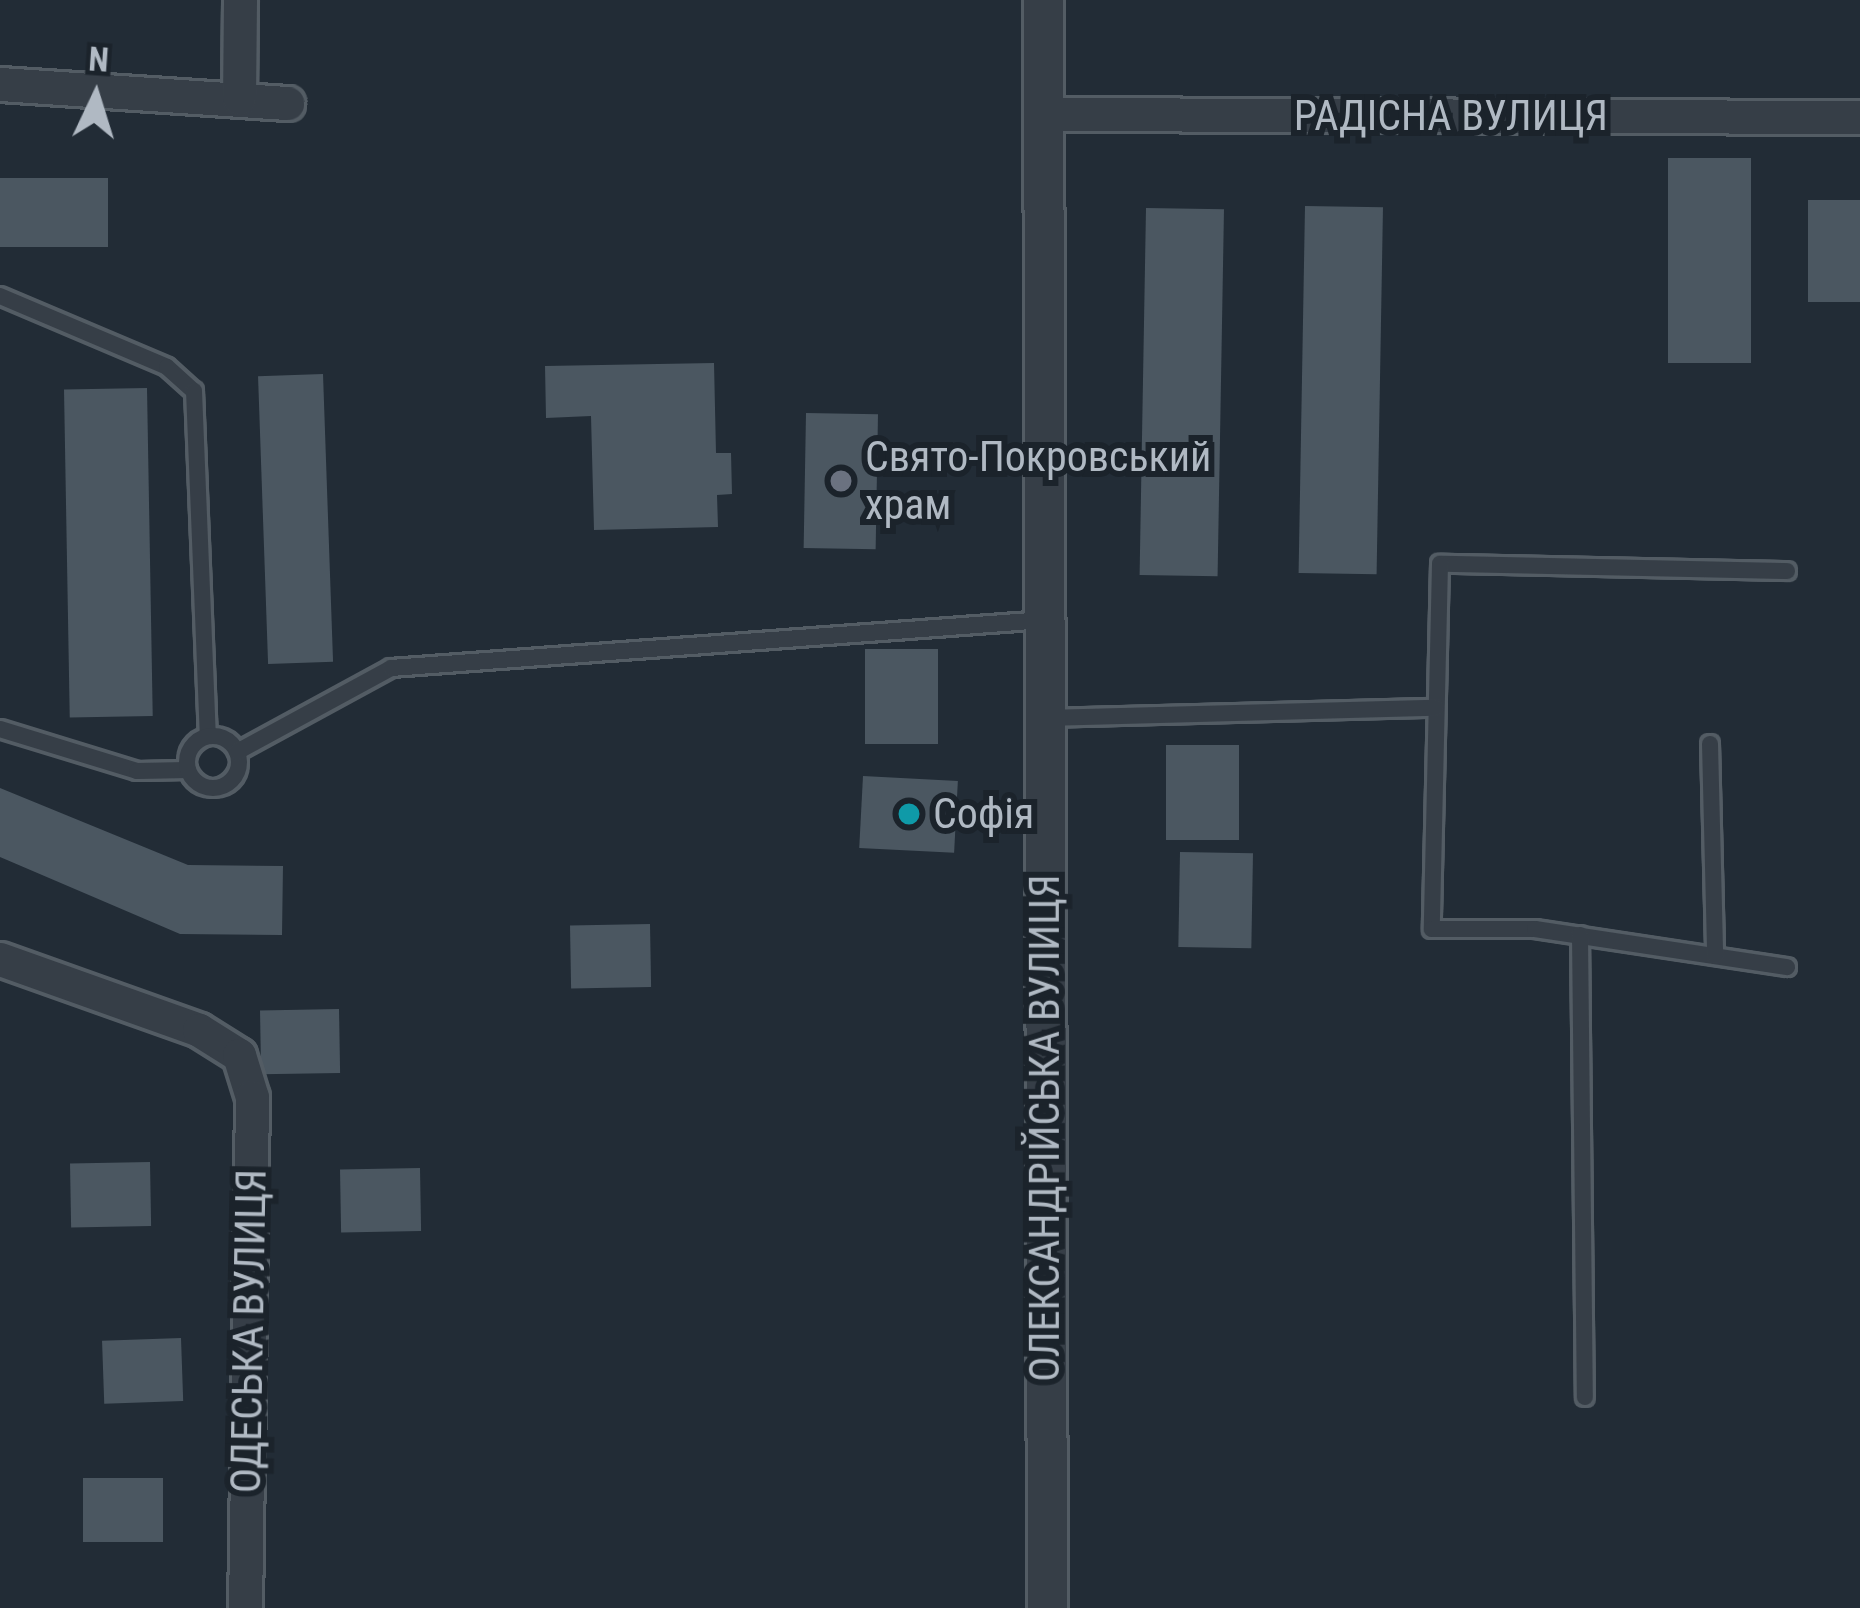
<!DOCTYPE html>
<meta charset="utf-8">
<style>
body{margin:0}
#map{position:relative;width:1860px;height:1608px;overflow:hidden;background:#222c36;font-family:"Roboto Condensed",sans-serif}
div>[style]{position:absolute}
.building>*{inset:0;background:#4b5761;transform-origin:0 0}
.roads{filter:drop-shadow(3px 0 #535c64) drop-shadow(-3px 0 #535c64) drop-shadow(0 3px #535c64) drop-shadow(0 -3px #535c64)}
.service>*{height:16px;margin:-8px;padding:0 8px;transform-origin:8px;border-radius:8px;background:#363e47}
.service>.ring{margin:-8px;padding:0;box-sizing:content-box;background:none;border:16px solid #363e47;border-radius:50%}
.minor>*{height:33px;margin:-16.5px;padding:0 16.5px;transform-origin:16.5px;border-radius:16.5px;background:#363e47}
.tertiary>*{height:39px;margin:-19.5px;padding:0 19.5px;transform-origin:19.5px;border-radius:19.5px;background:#363e47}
.dots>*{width:33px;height:33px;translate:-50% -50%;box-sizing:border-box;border:6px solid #1b232b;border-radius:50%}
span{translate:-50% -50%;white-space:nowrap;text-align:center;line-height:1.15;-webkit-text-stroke:12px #1b232b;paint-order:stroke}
.street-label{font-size:42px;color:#b0b9c3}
.poi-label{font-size:42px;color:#b0b9c3}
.left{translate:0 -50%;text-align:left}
.north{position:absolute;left:36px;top:36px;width:120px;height:120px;-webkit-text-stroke:9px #1b232b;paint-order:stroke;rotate:4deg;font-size:33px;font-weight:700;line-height:48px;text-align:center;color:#b0b9c3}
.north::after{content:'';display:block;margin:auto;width:42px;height:54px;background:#b0b9c3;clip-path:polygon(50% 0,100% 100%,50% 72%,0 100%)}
</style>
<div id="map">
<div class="building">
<i style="left:1668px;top:158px;width:83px;height:205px"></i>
<i style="left:0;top:178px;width:108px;height:69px"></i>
<i style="left:1808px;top:200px;width:52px;height:102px"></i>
<i style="left:1305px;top:206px;width:78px;height:367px;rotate:1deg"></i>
<i style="left:1146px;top:208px;width:78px;height:367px;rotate:1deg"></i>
<i style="clip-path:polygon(714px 363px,716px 453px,731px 453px,732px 494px,717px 495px,718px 527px,594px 530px,591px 416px,546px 418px,545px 366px)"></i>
<i style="left:323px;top:374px;width:288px;height:65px;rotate:88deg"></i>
<i style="left:147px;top:388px;width:328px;height:83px;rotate:89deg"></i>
<i style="left:806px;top:413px;width:72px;height:135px;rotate:1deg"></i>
<i style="left:865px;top:649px;width:73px;height:95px"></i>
<i style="left:1166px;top:745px;width:73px;height:95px"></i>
<i style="left:863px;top:776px;width:95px;height:72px;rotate:3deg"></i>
<i style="clip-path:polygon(0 788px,188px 865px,283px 866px,282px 935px,180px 934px,0 857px)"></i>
<i style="left:1180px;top:852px;width:73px;height:95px;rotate:1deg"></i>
<i style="left:650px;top:924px;width:63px;height:80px;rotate:89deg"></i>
<i style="left:339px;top:1009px;width:64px;height:79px;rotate:89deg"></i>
<i style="left:150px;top:1162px;width:64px;height:80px;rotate:89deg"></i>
<i style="left:420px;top:1168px;width:63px;height:80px;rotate:89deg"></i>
<i style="left:181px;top:1338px;width:63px;height:79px;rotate:88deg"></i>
<i style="left:163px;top:1478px;width:64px;height:80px;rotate:90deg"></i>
</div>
<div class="roads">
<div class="service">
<i style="left:0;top:296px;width:181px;rotate:23deg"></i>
<i style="left:167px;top:367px;width:36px;rotate:42deg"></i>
<i style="left:194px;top:391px;width:345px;rotate:87.7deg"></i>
<i style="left:1787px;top:571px;width:347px;rotate:-178.8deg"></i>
<i style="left:1440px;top:564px;width:365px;rotate:91.3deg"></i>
<i style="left:1432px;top:929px;width:103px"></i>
<i style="left:1535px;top:929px;width:255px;rotate:8.6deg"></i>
<i style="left:1044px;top:718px;width:392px;rotate:-1.5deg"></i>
<i style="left:0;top:729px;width:143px;rotate:17deg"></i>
<i style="left:137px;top:771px;width:51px;rotate:-1.1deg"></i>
<i class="ring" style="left:187px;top:736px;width:36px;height:36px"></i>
<i style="left:1710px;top:744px;width:212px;rotate:88.6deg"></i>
<i style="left:237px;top:752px;width:175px;rotate:-28.6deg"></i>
<i style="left:391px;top:668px;width:655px;rotate:-4.2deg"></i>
<i style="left:1580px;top:935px;width:462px;rotate:89.4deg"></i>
</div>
<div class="minor">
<i style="left:0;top:84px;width:288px;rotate:3.8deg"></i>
<i style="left:239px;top:98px;width:98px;rotate:-89.4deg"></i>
<i style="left:1043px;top:114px;width:817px;rotate:0.21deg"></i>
<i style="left:0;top:959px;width:211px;rotate:19.6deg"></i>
<i style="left:199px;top:1030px;width:47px;rotate:32deg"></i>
<i style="left:239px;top:1055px;width:44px;rotate:72.8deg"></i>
<i style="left:252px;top:1097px;width:511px;rotate:90.78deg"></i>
</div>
<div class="tertiary">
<i style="left:1043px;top:0;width:1608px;rotate:89.86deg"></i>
</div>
</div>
<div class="dots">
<i style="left:841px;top:481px;background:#6b7280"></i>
<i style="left:909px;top:814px;background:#0f9aa8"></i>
</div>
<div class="street-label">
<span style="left:1451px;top:116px">РАДІСНА ВУЛИЦЯ</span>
<span style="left:1045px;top:1128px;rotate:-90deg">ОЛЕКСАНДРІЙСЬКА ВУЛИЦЯ</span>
<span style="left:249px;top:1331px;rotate:-89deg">ОДЕСЬКА ВУЛИЦЯ</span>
</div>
<div class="poi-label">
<span class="left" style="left:865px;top:481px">Свято-Покровський<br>храм</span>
<span class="left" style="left:933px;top:814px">Софія</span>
</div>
<div class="north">N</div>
</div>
